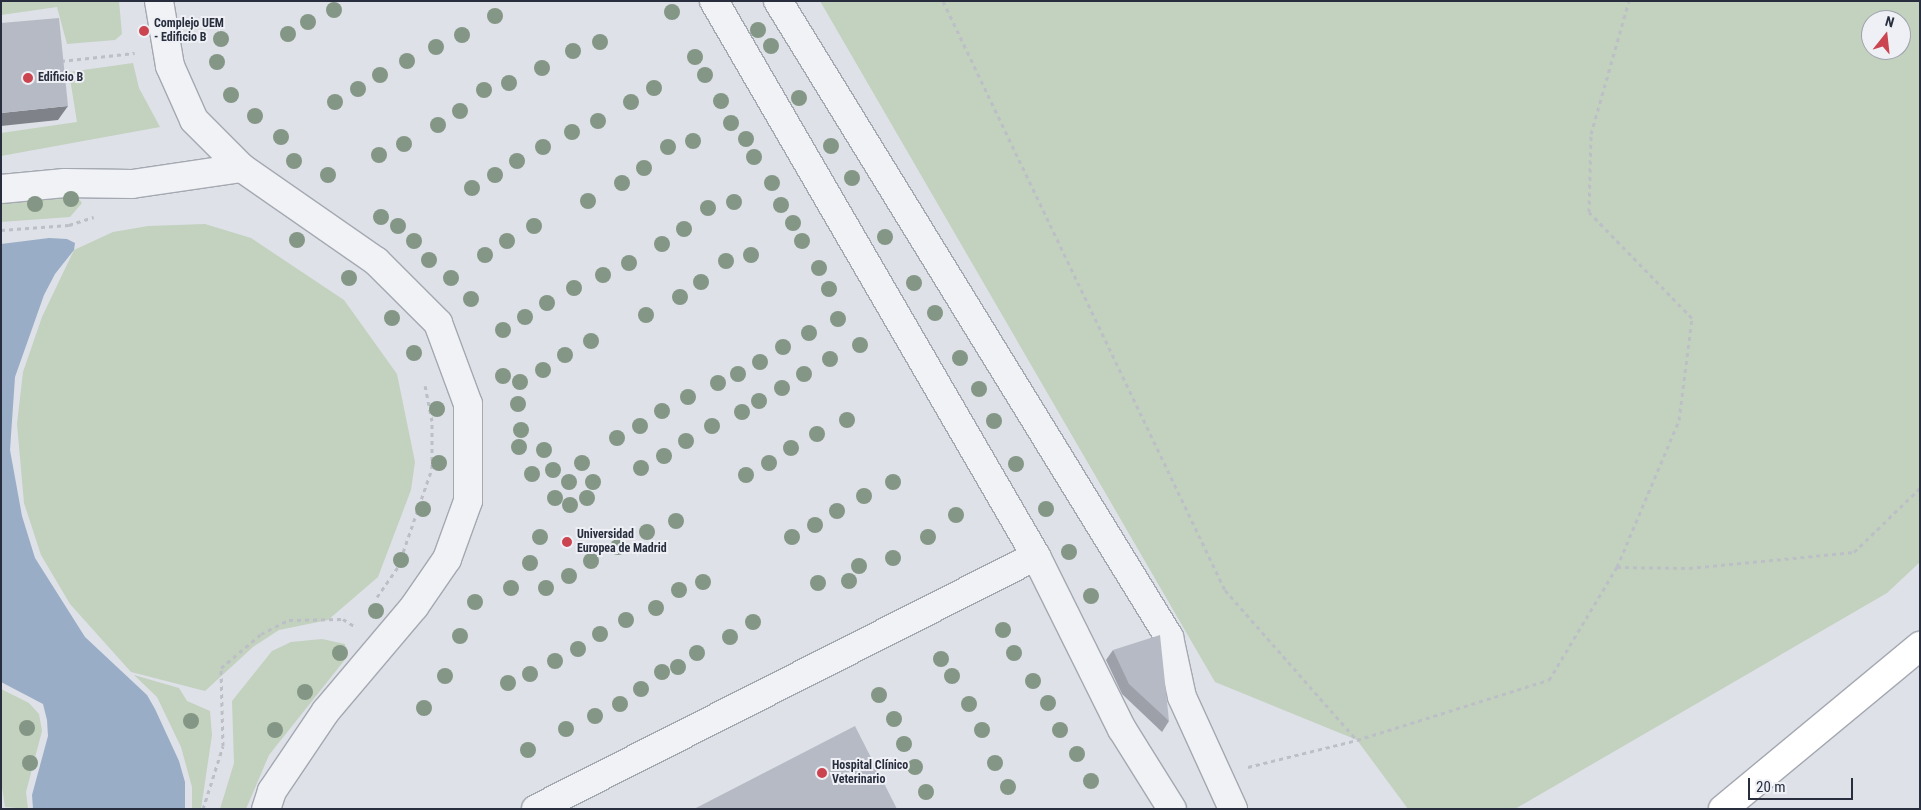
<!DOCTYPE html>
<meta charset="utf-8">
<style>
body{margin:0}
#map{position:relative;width:1921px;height:810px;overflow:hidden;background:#dee1e7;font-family:"Roboto Condensed",sans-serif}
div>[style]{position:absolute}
.green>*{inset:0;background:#c3d1bf}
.water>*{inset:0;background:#9aadc7}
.path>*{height:3px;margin-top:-1.5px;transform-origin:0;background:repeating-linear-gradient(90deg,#bdbfc6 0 4px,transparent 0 8px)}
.roads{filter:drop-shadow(1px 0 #a4a8b1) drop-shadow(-1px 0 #a4a8b1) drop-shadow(0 1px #a4a8b1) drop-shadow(0 -1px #a4a8b1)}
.minor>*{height:28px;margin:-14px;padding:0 14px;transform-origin:14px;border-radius:14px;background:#f1f2f6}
.highway>*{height:28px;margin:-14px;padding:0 14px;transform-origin:14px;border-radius:14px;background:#fff}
.trees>*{width:16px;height:16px;margin:-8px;border-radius:50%;background:#849685}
.wall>*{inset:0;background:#9da0a9}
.shaded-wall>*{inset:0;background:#7f8289}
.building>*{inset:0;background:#b6bac4}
.dots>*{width:14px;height:14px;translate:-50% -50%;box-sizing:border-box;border:2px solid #eef0f5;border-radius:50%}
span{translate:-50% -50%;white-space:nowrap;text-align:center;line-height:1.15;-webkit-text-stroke:4px #eef0f5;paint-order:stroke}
.poi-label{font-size:12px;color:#282e3e;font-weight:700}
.left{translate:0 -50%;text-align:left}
.frame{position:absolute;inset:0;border:2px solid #282e3e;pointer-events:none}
.north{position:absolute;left:1861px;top:10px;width:50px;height:50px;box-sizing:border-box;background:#eef0f5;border:1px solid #9fa2ac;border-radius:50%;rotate:16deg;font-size:14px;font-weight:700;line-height:20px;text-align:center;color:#282e3e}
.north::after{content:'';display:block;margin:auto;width:18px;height:22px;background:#cb4550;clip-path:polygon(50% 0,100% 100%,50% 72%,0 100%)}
.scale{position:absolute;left:1748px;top:778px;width:105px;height:22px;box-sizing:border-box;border:2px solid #282e3e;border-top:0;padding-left:6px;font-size:15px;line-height:18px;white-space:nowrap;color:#282e3e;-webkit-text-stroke:4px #eef0f5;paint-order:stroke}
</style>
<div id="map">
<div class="green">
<i style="clip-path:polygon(1px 1px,119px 1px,122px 34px,115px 40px,67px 44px,57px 7px,1px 15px)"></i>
<i style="clip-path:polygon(evenodd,820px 1px,1920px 1px,1920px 562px,1887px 593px,1515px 809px,1408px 809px,1357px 740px,1215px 682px,820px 1px,1871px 20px,1901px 20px,1901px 50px,1871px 50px,1871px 20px)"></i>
<i style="clip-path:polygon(133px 63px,139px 88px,160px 127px,1px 156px,1px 133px,77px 122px,69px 72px)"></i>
<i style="clip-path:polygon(74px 192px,82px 203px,70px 217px,1px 222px,1px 199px)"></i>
<i style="clip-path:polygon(205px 224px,251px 238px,344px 300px,397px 374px,415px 462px,411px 490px,378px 577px,328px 620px,279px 630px,253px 647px,205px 691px,131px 672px,70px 604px,41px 555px,24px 503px,17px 424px,23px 372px,42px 317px,74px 250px,113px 232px,148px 226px)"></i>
<i style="clip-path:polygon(322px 639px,345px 644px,347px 657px,269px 755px,246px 809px,220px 809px,234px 763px,232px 701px,272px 651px,291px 642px)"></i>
<i style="clip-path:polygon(134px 675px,179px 688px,187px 701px,210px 711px,212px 735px,201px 809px,192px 809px,192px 787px,181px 747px,157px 697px)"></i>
<i style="clip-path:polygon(1px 689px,29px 703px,39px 714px,42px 731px,26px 792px,28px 809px,5px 807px,1px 781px)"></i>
</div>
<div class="water">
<i style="clip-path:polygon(49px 238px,67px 239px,75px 243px,74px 250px,55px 274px,44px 295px,15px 377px,10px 450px,22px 516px,35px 558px,85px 637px,147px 695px,155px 709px,179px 761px,185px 782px,185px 809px,33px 809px,32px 795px,48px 736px,47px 720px,43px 704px,1px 682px,1px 244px)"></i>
</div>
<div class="path">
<i style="left:943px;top:1px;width:653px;rotate:64.42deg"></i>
<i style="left:1225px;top:590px;width:200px;rotate:48.7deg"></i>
<i style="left:61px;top:61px;width:74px;rotate:-6.2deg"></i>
<i style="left:1px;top:230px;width:68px;rotate:-4.2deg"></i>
<i style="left:69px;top:225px;width:26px;rotate:-18deg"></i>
<i style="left:1617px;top:567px;width:72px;rotate:0.8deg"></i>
<i style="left:1689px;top:568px;width:166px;rotate:-5.5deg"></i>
<i style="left:1854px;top:552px;width:92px;rotate:-44.1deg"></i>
<i style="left:377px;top:597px;width:37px;rotate:-55deg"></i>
<i style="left:398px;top:567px;width:105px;rotate:-71deg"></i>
<i style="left:432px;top:468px;width:47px;rotate:-90deg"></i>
<i style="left:432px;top:421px;width:36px;rotate:-101deg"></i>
<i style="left:1248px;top:767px;width:112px;rotate:-13.9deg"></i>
<i style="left:1357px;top:740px;width:201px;rotate:-17.4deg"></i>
<i style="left:1549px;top:680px;width:132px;rotate:-59deg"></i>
<i style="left:1617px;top:567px;width:160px;rotate:-67.1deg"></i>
<i style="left:1679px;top:420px;width:103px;rotate:-82.7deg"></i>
<i style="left:1692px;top:318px;width:148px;rotate:-134.2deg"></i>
<i style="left:1589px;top:212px;width:78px;rotate:-88.5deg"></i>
<i style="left:1591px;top:134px;width:138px;rotate:-74.1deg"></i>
<i style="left:203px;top:809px;width:66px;rotate:-72.4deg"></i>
<i style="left:223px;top:746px;width:78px;rotate:-91.5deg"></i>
<i style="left:221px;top:668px;width:52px;rotate:-40.4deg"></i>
<i style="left:261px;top:634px;width:31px;rotate:-27deg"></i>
<i style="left:289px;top:620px;width:54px;rotate:-1.1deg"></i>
<i style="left:343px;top:619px;width:15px;rotate:32deg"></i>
</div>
<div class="roads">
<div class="minor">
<i style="left:159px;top:1px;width:66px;rotate:80.4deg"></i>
<i style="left:170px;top:66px;width:59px;rotate:66deg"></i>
<i style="left:194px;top:120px;width:68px;rotate:45deg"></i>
<i style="left:242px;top:168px;width:163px;rotate:34.8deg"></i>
<i style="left:376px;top:261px;width:88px;rotate:45deg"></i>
<i style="left:438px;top:323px;width:86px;rotate:69.7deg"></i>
<i style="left:468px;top:404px;width:97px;rotate:90deg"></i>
<i style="left:468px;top:501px;width:62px;rotate:109.9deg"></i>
<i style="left:447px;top:559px;width:58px;rotate:124.5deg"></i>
<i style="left:414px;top:607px;width:136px;rotate:130.2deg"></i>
<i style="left:326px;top:711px;width:97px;rotate:124deg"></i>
<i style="left:272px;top:791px;width:19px;rotate:108deg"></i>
<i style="left:714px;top:1px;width:642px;rotate:59.88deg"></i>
<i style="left:1036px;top:556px;width:193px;rotate:63.6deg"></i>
<i style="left:1122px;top:729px;width:94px;rotate:58deg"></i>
<i style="left:778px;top:1px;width:747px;rotate:58.42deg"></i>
<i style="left:1169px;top:637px;width:61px;rotate:77.8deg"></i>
<i style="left:1182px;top:697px;width:123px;rotate:65.5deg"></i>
<i style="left:1px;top:189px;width:64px;rotate:-5.4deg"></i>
<i style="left:65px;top:183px;width:67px;rotate:0.9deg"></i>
<i style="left:132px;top:184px;width:111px;rotate:-8.3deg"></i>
<i style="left:536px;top:809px;width:560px;rotate:-26.84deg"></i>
</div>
<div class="highway">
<i style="left:1723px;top:809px;width:256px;rotate:-39.6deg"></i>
</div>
</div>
<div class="trees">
<i style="left:334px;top:10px"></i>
<i style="left:672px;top:12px"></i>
<i style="left:495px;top:16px"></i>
<i style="left:308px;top:22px"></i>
<i style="left:758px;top:30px"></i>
<i style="left:288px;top:34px"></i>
<i style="left:462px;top:35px"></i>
<i style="left:221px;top:39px"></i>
<i style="left:600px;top:42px"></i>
<i style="left:771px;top:46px"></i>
<i style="left:436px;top:47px"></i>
<i style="left:573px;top:51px"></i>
<i style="left:695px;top:57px"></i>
<i style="left:407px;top:61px"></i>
<i style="left:217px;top:62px"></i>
<i style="left:542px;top:68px"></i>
<i style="left:380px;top:75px"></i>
<i style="left:705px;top:75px"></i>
<i style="left:509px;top:83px"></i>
<i style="left:654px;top:88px"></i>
<i style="left:358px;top:89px"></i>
<i style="left:484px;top:90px"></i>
<i style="left:231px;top:95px"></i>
<i style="left:799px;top:98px"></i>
<i style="left:721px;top:101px"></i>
<i style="left:335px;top:102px"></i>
<i style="left:631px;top:102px"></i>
<i style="left:460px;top:111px"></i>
<i style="left:255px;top:116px"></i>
<i style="left:598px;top:121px"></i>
<i style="left:731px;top:123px"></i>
<i style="left:438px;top:125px"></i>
<i style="left:572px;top:132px"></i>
<i style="left:281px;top:137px"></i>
<i style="left:746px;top:139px"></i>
<i style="left:693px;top:141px"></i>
<i style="left:404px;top:144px"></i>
<i style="left:831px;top:146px"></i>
<i style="left:543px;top:147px"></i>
<i style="left:668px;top:147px"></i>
<i style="left:379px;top:155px"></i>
<i style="left:754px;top:157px"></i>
<i style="left:294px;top:161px"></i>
<i style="left:517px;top:161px"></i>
<i style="left:644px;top:168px"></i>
<i style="left:328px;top:175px"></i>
<i style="left:495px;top:175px"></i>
<i style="left:852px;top:178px"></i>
<i style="left:622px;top:183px"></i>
<i style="left:772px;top:183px"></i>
<i style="left:472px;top:188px"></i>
<i style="left:71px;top:199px"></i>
<i style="left:588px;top:201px"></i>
<i style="left:734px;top:202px"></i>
<i style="left:35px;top:204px"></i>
<i style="left:781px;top:205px"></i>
<i style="left:708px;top:208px"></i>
<i style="left:381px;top:217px"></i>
<i style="left:793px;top:223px"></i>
<i style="left:398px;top:226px"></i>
<i style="left:534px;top:226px"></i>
<i style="left:684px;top:229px"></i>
<i style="left:885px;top:237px"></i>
<i style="left:297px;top:240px"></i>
<i style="left:414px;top:241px"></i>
<i style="left:507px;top:241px"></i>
<i style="left:802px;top:241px"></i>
<i style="left:662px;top:244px"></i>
<i style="left:485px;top:255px"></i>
<i style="left:751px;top:255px"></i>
<i style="left:429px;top:260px"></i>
<i style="left:726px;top:261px"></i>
<i style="left:629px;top:263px"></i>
<i style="left:819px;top:268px"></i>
<i style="left:603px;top:275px"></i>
<i style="left:349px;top:278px"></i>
<i style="left:451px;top:278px"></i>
<i style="left:701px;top:282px"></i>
<i style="left:914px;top:283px"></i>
<i style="left:574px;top:288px"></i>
<i style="left:829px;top:289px"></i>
<i style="left:680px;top:297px"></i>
<i style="left:471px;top:299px"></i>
<i style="left:547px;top:303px"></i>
<i style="left:935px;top:313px"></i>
<i style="left:646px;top:315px"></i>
<i style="left:525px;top:317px"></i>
<i style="left:392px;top:318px"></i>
<i style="left:838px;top:319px"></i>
<i style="left:503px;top:330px"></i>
<i style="left:809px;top:333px"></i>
<i style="left:591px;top:341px"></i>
<i style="left:860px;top:345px"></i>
<i style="left:783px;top:347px"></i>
<i style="left:414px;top:353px"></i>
<i style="left:565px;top:355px"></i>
<i style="left:960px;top:358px"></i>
<i style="left:830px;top:359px"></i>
<i style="left:760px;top:362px"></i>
<i style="left:543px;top:370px"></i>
<i style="left:738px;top:374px"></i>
<i style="left:804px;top:374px"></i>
<i style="left:503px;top:376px"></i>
<i style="left:520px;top:382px"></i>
<i style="left:718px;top:383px"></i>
<i style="left:782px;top:388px"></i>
<i style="left:979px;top:389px"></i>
<i style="left:688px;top:397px"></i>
<i style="left:759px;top:401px"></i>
<i style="left:518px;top:404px"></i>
<i style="left:437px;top:409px"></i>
<i style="left:662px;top:411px"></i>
<i style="left:742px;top:412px"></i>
<i style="left:847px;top:420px"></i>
<i style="left:994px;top:421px"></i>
<i style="left:640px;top:426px"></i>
<i style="left:712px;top:426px"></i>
<i style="left:521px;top:430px"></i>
<i style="left:817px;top:434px"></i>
<i style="left:617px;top:438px"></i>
<i style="left:686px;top:441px"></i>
<i style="left:519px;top:447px"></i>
<i style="left:791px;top:448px"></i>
<i style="left:544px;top:450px"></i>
<i style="left:664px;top:456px"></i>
<i style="left:439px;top:463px"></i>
<i style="left:582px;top:463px"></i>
<i style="left:769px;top:463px"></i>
<i style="left:1016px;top:464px"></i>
<i style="left:641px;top:468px"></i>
<i style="left:553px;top:470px"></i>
<i style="left:532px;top:474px"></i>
<i style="left:746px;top:475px"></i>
<i style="left:569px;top:482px"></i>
<i style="left:593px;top:482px"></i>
<i style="left:893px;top:482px"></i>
<i style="left:864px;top:496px"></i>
<i style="left:555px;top:498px"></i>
<i style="left:587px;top:498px"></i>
<i style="left:570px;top:505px"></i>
<i style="left:423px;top:509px"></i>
<i style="left:1046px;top:509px"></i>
<i style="left:837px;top:511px"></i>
<i style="left:956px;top:515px"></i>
<i style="left:676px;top:521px"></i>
<i style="left:815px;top:525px"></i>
<i style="left:647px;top:532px"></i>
<i style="left:540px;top:537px"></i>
<i style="left:792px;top:537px"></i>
<i style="left:928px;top:537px"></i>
<i style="left:618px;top:547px"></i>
<i style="left:1069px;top:552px"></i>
<i style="left:893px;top:558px"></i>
<i style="left:401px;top:560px"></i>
<i style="left:591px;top:561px"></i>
<i style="left:530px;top:563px"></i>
<i style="left:859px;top:566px"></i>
<i style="left:569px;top:576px"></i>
<i style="left:849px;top:581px"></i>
<i style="left:703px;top:582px"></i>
<i style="left:818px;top:583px"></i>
<i style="left:511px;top:588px"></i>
<i style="left:546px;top:588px"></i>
<i style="left:679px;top:590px"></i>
<i style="left:1091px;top:596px"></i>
<i style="left:475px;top:602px"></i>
<i style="left:656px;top:608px"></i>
<i style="left:376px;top:611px"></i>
<i style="left:626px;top:620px"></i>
<i style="left:753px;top:622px"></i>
<i style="left:1003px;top:630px"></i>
<i style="left:600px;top:634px"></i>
<i style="left:460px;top:636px"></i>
<i style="left:730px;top:637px"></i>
<i style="left:578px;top:649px"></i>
<i style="left:340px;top:653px"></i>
<i style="left:697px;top:653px"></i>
<i style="left:1014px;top:653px"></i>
<i style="left:941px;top:659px"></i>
<i style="left:555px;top:661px"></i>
<i style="left:678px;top:667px"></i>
<i style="left:662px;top:672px"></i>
<i style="left:530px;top:674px"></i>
<i style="left:445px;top:676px"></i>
<i style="left:952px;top:676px"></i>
<i style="left:1033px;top:681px"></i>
<i style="left:508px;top:683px"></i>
<i style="left:641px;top:689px"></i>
<i style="left:305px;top:692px"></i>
<i style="left:879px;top:695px"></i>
<i style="left:1048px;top:703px"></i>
<i style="left:620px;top:704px"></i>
<i style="left:969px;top:704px"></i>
<i style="left:424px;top:708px"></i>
<i style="left:595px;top:716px"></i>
<i style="left:894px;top:719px"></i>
<i style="left:191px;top:721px"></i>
<i style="left:27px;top:728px"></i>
<i style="left:566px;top:729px"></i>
<i style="left:275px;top:730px"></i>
<i style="left:982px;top:730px"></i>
<i style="left:1060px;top:730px"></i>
<i style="left:904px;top:744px"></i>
<i style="left:528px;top:750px"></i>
<i style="left:1077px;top:754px"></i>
<i style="left:30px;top:763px"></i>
<i style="left:995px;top:763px"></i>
<i style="left:915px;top:767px"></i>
<i style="left:1091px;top:781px"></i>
<i style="left:1008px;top:787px"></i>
<i style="left:926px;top:792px"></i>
</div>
<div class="wall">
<i style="clip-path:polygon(1113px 650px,1169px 721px,1162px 732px,1122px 694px,1106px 660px)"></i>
</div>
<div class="shaded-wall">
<i style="clip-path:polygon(68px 106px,58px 120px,1px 126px,1px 113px)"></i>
</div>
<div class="building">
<i style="clip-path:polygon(59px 18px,68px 106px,1px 113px,1px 23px)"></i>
<i style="clip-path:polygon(1160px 635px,1169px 721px,1129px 684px,1113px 650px)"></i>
<i style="clip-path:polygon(855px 726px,897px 809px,694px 809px)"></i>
</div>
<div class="dots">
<i style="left:144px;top:31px;background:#cb4550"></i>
<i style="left:28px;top:78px;background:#cb4550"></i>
<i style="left:567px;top:542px;background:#cb4550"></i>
<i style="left:822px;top:773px;background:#cb4550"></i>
</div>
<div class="poi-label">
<span class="left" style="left:154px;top:31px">Complejo UEM<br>- Edificio B</span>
<span class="left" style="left:38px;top:78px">Edificio B</span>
<span class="left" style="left:577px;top:542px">Universidad<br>Europea de Madrid</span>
<span class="left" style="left:832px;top:773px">Hospital Clínico<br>Veterinario</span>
</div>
<div class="frame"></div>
<div class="north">N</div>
<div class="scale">20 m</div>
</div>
